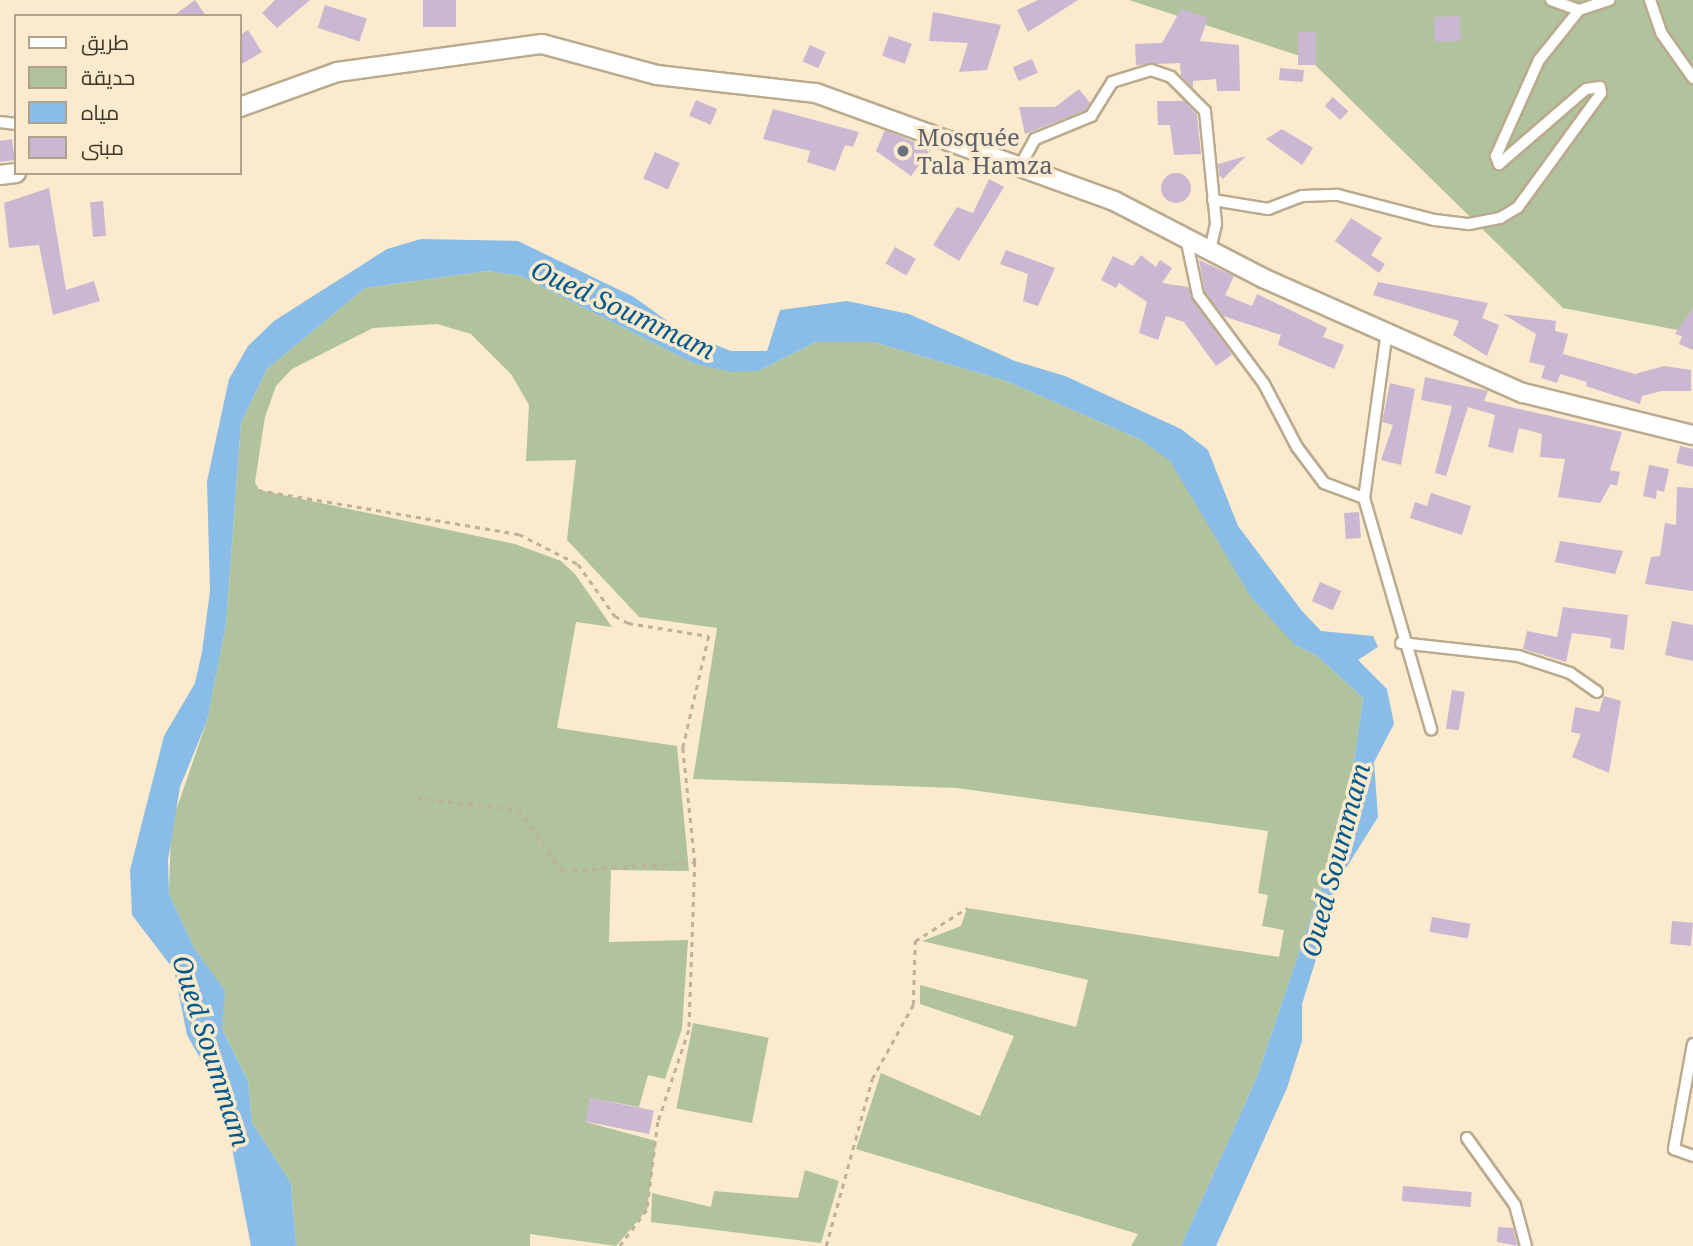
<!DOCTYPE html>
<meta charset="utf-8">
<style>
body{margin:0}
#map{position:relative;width:1693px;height:1246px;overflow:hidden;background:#fbeacd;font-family:"Noto Serif",Cairo,serif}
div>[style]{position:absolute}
.green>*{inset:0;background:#b1c39c;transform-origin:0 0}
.water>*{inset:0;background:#89bce6}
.building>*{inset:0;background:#cab7d1;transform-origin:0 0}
.round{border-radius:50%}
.path>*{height:2.5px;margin-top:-1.25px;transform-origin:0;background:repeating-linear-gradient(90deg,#beb099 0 5px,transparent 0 10px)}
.roads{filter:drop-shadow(2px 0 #baaa8e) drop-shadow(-2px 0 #baaa8e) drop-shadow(0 2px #baaa8e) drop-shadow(0 -2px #baaa8e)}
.street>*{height:10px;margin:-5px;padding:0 5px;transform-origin:5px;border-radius:5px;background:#fff}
.primary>*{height:18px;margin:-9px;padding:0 9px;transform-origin:9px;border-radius:9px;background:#fff}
.dots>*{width:19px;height:19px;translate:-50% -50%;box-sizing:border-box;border:4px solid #fbeacd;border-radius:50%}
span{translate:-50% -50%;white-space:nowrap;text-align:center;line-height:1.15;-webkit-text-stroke:7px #fbeacd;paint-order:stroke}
.worship-label{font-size:24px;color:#5b616d}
.left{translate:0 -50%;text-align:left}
.water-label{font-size:26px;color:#00598d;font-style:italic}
.legend{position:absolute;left:14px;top:14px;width:228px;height:161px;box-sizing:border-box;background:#fbeacd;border:2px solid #afa28c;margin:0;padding:9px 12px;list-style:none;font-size:21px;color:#3d362b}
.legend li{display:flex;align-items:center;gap:14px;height:35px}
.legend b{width:35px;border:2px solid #afa28c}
</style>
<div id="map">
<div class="green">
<i style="clip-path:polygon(1129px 0,1693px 0,1693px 333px,1563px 308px,1309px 59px)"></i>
<i style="clip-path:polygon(487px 271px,521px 276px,693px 363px,758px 371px,816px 342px,873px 342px,1006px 381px,1141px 440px,1170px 460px,1295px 645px,1316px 655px,1363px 698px,1347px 811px,1256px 1079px,1181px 1246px,1131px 1246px,1138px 1234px,856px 1149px,881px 1073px,980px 1116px,1014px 1036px,920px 1004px,920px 985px,1076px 1027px,1088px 980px,922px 941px,961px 926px,967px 908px,1279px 957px,1284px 930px,1262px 926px,1268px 895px,1258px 893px,1268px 831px,957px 788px,693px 779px,717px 628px,639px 617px,567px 540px,576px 460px,526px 461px,529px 405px,511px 374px,471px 334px,437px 324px,373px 328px,292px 369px,276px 386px,265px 417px,255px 482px,259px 490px,515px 544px,561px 561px,575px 574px,612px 627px,576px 622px,557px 728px,677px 746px,689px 871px,611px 870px,609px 942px,688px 940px,682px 1029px,665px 1079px,648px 1075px,639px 1107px,590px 1098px,586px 1122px,656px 1141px,647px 1210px,616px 1246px,530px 1234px,530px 1246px,296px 1246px,291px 1183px,252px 1123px,248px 1081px,222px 1029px,224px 991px,194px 948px,169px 894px,171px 825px,207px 721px,226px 625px,241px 423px,267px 369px,365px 288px)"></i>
<i style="left:693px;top:1023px;width:77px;height:87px;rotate:11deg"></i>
<i style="clip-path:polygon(805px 1170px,839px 1181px,821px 1243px,651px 1222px,652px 1193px,711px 1207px,714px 1191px,798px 1198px)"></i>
</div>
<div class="water">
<i style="clip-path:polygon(421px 239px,518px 241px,634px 297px,681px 331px,731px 351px,767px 351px,780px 310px,847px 301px,909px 314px,1015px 361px,1065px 376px,1181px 429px,1208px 450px,1238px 526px,1302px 611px,1321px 631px,1373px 636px,1378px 647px,1358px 660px,1387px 689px,1394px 724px,1374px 762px,1378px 817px,1343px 873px,1302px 1004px,1302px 1041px,1287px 1088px,1216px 1246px,1181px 1246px,1256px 1079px,1347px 811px,1363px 698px,1316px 655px,1295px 645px,1251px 597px,1170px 461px,1141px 440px,1006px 381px,873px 342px,816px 342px,758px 371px,730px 372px,693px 363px,521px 276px,487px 271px,365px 288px,267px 369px,241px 423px,226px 625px,207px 721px,180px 787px,168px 860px,169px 894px,194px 948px,225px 991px,222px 1029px,248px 1081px,252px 1123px,291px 1183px,296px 1246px,251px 1246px,222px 1097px,187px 1035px,174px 970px,132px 915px,130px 870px,164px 736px,195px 683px,202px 652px,210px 591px,207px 481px,229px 379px,248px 346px,274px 321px,387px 249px)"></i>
</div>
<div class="building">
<i style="clip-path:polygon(195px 0,206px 16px,173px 16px)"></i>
<i style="clip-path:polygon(275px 0,310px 0,277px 28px,262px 13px)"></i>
<i style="left:423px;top:0;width:33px;height:27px"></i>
<i style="clip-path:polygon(1038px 0,1078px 0,1028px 32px,1017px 10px)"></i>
<i style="left:325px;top:5px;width:44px;height:24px;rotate:18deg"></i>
<i style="clip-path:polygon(1181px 9px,1208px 18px,1200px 41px,1239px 45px,1240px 91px,1217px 91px,1216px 79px,1193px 81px,1193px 88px,1181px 76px,1180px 63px,1136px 65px,1135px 44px,1162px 43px)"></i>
<i style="clip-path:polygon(933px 12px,1001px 25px,987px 70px,959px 72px,968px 43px,929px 41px)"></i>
<i style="left:1460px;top:16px;width:25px;height:26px;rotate:88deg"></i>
<i style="clip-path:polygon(248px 30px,262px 52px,240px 65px,240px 35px)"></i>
<i style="left:1298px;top:32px;width:18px;height:33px"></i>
<i style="left:889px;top:36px;width:24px;height:21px;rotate:19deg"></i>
<i style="left:810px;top:45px;width:17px;height:18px;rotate:24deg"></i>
<i style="left:1032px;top:59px;width:15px;height:21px;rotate:67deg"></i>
<i style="left:1280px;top:68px;width:24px;height:12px;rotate:5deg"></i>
<i style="clip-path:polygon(1079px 89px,1090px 103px,1086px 110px,1025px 134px,1019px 107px,1055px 107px)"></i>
<i style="left:1333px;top:97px;width:21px;height:12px;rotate:43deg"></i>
<i style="left:696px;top:100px;width:23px;height:17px;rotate:23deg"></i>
<i style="clip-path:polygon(1157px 101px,1184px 101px,1197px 115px,1201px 154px,1174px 155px,1170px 125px,1158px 125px)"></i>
<i style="clip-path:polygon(773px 109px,859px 132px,853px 147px,845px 145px,835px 171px,807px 162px,810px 151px,763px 139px)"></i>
<i style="clip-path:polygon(1282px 129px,1313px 148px,1302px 165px,1266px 139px)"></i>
<i style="clip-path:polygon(885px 130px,931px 149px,911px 176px,876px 151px)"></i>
<i style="clip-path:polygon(12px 139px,15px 160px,0 162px,0 141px)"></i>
<i style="left:655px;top:152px;width:27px;height:29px;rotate:24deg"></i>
<i style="clip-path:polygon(1246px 156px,1223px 179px,1219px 175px,1218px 164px)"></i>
<i class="round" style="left:1161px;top:173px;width:30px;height:30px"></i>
<i style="clip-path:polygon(989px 179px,1004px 187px,959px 261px,933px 245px,957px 207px,973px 213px)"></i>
<i style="clip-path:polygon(49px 188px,66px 290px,94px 281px,100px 301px,53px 315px,39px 245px,9px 248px,4px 203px)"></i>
<i style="left:103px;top:201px;width:35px;height:13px;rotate:85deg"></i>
<i style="clip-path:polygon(1351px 218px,1382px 238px,1371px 255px,1385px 264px,1379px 273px,1335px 241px)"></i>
<i style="left:895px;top:247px;width:24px;height:19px;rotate:30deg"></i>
<i style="clip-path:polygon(1006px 250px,1055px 268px,1038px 306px,1023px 301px,1028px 274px,1000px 264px)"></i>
<i style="clip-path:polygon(1141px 255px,1156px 267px,1160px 260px,1172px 268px,1162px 283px,1188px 287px,1232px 355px,1216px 366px,1184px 322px,1166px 316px,1158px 340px,1139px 333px,1147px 302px,1119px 283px,1116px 288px,1101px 280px,1113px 256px,1133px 266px)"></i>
<i style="clip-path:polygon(1199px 260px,1234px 276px,1225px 295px,1252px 306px,1257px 294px,1327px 328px,1323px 337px,1344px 345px,1334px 369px,1278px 345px,1281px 335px,1223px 316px,1205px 292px)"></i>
<i style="clip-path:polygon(1378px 282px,1488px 303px,1482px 318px,1499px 325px,1487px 356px,1453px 335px,1459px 321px,1373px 295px)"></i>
<i style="clip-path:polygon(1692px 309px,1693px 310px,1693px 350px,1679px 344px,1682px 336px,1675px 334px)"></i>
<i style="clip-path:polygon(1503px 314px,1556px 321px,1555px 331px,1568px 334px,1563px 354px,1635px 374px,1664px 366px,1691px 370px,1691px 391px,1661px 391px,1642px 396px,1640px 404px,1586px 386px,1587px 382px,1560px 374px,1557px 383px,1541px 378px,1545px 366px,1529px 362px,1536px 334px)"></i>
<i style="clip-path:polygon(1425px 377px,1488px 391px,1484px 401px,1622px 432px,1610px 470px,1620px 472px,1617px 486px,1611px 484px,1600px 503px,1558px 497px,1565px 459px,1540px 457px,1542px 434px,1519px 428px,1513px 453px,1488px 447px,1495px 415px,1468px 407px,1446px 476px,1435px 473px,1452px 406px,1421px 400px)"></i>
<i style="clip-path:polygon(1390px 383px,1415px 389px,1401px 465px,1381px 460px,1393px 425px,1382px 422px)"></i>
<i style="clip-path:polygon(1680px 446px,1693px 449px,1693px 467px,1676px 463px)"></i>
<i style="clip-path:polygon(1649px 465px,1669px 469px,1664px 492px,1657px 490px,1656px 499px,1643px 496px)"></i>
<i style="clip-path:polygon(1677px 487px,1693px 488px,1693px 591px,1645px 584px,1651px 557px,1660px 556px,1665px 523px,1676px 525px)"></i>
<i style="clip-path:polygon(1431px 493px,1471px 506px,1462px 535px,1410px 518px,1415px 502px,1427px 506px)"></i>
<i style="left:1359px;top:512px;width:26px;height:15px;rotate:86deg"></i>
<i style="clip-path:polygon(1560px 541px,1623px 551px,1615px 574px,1555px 562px)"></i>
<i style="left:1320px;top:582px;width:23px;height:21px;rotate:23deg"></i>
<i style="clip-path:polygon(1563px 607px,1628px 615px,1624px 650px,1610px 648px,1611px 638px,1572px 633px,1566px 662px,1523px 649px,1527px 631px,1557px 637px)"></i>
<i style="clip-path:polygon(1672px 621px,1693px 625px,1693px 661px,1665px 655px)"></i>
<i style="left:1452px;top:690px;width:13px;height:39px;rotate:9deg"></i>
<i style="clip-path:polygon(1604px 696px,1621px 701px,1609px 773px,1572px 757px,1581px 734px,1571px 732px,1575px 707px,1599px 712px)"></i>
<i style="left:1432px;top:917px;width:39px;height:15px;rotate:10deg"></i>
<i style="left:1672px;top:921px;width:21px;height:23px;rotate:5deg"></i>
<i style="left:590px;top:1098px;width:65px;height:24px;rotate:11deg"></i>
<i style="left:1403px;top:1186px;width:69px;height:15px;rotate:5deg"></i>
<i style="clip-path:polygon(1498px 1227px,1513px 1228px,1518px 1246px,1497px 1242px)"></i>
</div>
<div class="path">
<i style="left:258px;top:490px;width:265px;rotate:9.6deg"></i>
<i style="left:519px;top:534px;width:66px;rotate:27deg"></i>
<i style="left:578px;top:564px;width:64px;rotate:54.6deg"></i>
<i style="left:615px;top:616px;width:15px;rotate:28deg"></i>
<i style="left:628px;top:623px;width:82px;rotate:9.1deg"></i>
<i style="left:709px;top:636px;width:115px;rotate:103.1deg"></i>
<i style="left:683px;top:748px;width:115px;rotate:84deg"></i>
<i style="left:695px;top:862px;width:168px;rotate:92deg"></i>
<i style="left:689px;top:1030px;width:97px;rotate:108.6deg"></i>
<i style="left:658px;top:1122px;width:89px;rotate:97.1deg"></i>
<i style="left:647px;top:1210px;width:45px;rotate:126.9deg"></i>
<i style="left:418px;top:798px;width:102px;rotate:6.8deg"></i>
<i style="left:519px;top:810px;width:75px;rotate:54.8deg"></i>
<i style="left:562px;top:871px;width:133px;rotate:-3.9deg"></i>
<i style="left:826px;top:1246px;width:173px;rotate:-74.6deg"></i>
<i style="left:872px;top:1079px;width:85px;rotate:-61deg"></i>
<i style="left:913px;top:1005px;width:64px;rotate:-88.2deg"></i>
<i style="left:915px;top:941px;width:62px;rotate:-32.4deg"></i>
</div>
<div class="roads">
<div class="street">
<i style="left:1551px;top:0;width:30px;rotate:20deg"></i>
<i style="left:1650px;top:0;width:36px;rotate:71deg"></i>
<i style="left:1662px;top:34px;width:54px;rotate:54.8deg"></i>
<i style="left:0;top:122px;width:16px;rotate:7deg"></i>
<i style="left:1020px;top:166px;width:31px;rotate:-61deg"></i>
<i style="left:1035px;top:139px;width:61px;rotate:-22.3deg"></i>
<i style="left:1091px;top:116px;width:40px;rotate:-58deg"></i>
<i style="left:1112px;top:82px;width:41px;rotate:-17.1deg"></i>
<i style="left:1151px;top:70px;width:21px;rotate:19deg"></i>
<i style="left:1171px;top:77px;width:48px;rotate:45deg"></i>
<i style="left:1205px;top:111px;width:114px;rotate:84.4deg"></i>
<i style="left:1216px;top:224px;width:27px;rotate:103deg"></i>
<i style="left:1213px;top:200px;width:56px;rotate:9.3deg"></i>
<i style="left:1268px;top:209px;width:36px;rotate:-21deg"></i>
<i style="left:1302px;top:196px;width:36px;rotate:-2deg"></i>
<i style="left:1338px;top:195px;width:100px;rotate:14.5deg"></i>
<i style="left:1435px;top:220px;width:34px;rotate:7deg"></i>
<i style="left:1469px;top:224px;width:32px;rotate:-11deg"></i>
<i style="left:1500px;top:218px;width:21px;rotate:-31deg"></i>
<i style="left:1518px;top:207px;width:141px;rotate:-53.9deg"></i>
<i style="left:1601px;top:93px;width:6px;rotate:-99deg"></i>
<i style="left:1600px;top:87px;width:14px;rotate:172deg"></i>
<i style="left:1586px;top:89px;width:115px;rotate:139.2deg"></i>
<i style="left:1499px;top:164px;width:9px;rotate:-111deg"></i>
<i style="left:1496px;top:156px;width:105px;rotate:-65.9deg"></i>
<i style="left:1539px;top:60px;width:64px;rotate:-51.3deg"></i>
<i style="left:1579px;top:10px;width:32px;rotate:-18deg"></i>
<i style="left:1186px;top:238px;width:58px;rotate:78.1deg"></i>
<i style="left:1198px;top:295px;width:111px;rotate:53.4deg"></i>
<i style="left:1264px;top:384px;width:71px;rotate:62.4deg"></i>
<i style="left:1297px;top:447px;width:45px;rotate:53.1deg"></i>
<i style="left:1324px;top:483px;width:43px;rotate:20.6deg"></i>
<i style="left:1387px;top:331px;width:169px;rotate:97.8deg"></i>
<i style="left:1364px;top:498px;width:241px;rotate:73.8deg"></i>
<i style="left:1401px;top:643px;width:118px;rotate:6.3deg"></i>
<i style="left:1518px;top:656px;width:55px;rotate:18.1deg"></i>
<i style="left:1570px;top:673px;width:33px;rotate:35deg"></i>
<i style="left:1693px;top:1044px;width:107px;rotate:100.3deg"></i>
<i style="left:1674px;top:1149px;width:20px;rotate:20deg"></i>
<i style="left:1467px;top:1138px;width:82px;rotate:54.4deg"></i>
<i style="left:1515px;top:1205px;width:42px;rotate:75deg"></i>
</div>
<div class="primary">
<i style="left:240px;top:107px;width:103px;rotate:-19.8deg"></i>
<i style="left:337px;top:72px;width:207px;rotate:-7.8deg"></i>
<i style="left:542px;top:44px;width:119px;rotate:15.1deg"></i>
<i style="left:657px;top:75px;width:160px;rotate:6.5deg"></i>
<i style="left:816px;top:93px;width:317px;rotate:19.9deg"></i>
<i style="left:1114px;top:201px;width:168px;rotate:27.3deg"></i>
<i style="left:1263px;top:278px;width:284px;rotate:23.9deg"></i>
<i style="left:1523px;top:393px;width:175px;rotate:13.9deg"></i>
<i style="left:0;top:175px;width:16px;rotate:-7deg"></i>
</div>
</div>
<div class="dots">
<i style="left:903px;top:151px;background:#6b7280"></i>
</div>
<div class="worship-label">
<span class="left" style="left:917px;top:151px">Mosquée<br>Tala Hamza</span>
</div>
<div class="water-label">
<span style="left:623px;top:310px;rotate:25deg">Oued Soummam</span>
<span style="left:1336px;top:860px;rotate:-75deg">Oued Soummam</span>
<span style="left:211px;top:1051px;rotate:72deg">Oued Soummam</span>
</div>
<ul class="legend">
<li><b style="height:9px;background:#fff"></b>طريق</li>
<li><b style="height:19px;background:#b1c39c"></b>حديقة</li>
<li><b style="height:19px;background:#89bce6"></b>مياه</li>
<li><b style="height:19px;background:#cab7d1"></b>مبنى</li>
</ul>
</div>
